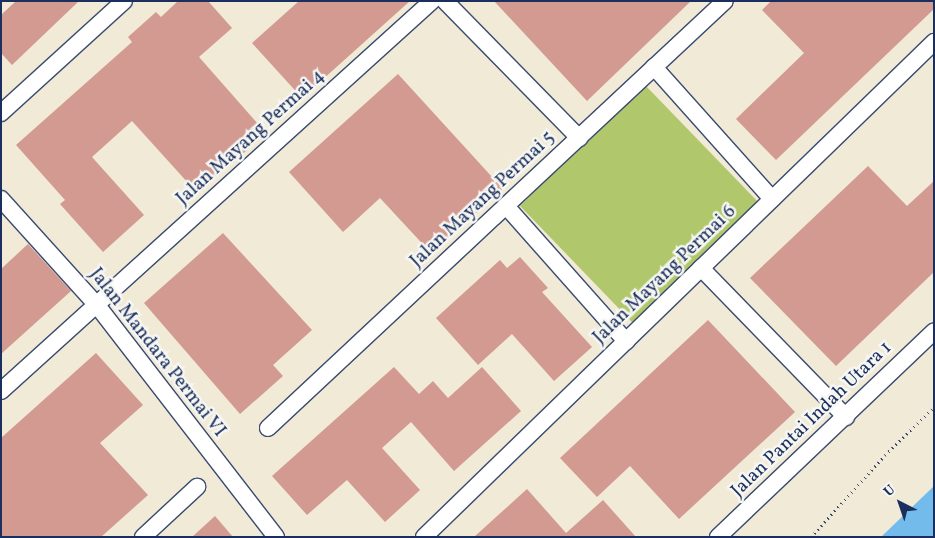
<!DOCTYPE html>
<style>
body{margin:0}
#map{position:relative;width:935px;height:538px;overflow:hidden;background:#f0ead6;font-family:Vollkorn,serif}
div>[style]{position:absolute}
.green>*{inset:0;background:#b1c76c;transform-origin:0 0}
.water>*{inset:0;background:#73bbeb}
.building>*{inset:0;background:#d29a90}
.path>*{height:3px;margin-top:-1.5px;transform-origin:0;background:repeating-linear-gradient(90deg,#3b4b70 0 1px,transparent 0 5px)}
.roads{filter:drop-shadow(1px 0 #3b4b70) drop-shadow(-1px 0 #3b4b70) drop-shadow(0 1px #3b4b70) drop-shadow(0 -1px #3b4b70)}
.street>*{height:16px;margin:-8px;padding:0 8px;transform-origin:8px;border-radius:8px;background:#fff}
span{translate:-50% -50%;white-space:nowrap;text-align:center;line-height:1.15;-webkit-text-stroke:5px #f6f6f2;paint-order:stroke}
.street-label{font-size:19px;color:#1b2f5e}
.frame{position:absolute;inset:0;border:2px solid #1b2f5e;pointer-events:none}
.north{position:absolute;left:875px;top:478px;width:50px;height:50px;-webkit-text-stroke:4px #f6f6f2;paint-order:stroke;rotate:319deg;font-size:14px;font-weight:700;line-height:20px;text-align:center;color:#1b2f5e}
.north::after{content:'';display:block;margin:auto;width:18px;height:22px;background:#1b2f5e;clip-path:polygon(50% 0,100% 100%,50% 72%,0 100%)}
</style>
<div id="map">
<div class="green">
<i style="left:645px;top:85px;width:168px;height:174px;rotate:46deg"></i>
</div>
<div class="water">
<i style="clip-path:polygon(934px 486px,934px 537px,881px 537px)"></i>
</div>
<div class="building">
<i style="clip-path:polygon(16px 1px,79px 1px,12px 65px,1px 53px,1px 15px)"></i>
<i style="clip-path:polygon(178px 1px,208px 1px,232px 28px,199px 57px,266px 133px,198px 194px,132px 121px,92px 157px,144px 215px,103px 252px,60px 204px,65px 200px,16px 145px,132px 42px,128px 37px,156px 12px,161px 17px)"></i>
<i style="clip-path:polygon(299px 1px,410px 1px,302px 98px,252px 43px)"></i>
<i style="clip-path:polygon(494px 1px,691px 1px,587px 101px)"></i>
<i style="clip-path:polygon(771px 1px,934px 1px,934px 9px,776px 160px,736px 119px,804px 53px,762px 10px)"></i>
<i style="clip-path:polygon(398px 74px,503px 189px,431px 253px,380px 198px,343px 232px,289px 172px)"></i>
<i style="clip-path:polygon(868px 166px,907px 206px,934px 181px,934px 272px,836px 366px,750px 278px)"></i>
<i style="clip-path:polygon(223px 233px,312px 330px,273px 365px,283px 376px,240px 414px,144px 303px)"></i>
<i style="clip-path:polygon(28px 244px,71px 291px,1px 354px,1px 269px)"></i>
<i style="clip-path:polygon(520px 257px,548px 288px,542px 292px,592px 347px,554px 381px,512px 334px,478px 365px,436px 318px,500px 260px,507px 268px)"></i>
<i style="clip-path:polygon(708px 320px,795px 412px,679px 519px,630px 466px,597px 497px,560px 458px)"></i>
<i style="clip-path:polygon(96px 353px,143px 405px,100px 443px,148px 495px,101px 537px,1px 537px,1px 438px)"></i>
<i style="clip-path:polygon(394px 367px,419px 394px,433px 381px,448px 398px,482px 367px,521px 411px,454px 471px,411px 422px,382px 448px,420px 490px,385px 522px,347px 480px,307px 515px,272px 476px)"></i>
<i style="clip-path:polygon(527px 489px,566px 533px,603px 500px,636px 537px,474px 537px)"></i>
<i style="clip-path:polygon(215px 516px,233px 537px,192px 537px)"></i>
</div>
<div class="path">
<i style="left:811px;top:537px;width:110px;rotate:-47.9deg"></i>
<i style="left:885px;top:455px;width:69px;rotate:-44.4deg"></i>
</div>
<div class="roads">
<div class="street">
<i style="left:445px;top:1px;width:192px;rotate:45.6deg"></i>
<i style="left:654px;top:67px;width:177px;rotate:48.2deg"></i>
<i style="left:1px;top:113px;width:166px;rotate:-42.3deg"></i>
<i style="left:1px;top:199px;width:142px;rotate:47.9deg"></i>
<i style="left:96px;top:304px;width:294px;rotate:52.3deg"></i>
<i style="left:506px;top:206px;width:181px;rotate:48.4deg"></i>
<i style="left:701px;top:268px;width:208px;rotate:45.8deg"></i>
<i style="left:1px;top:391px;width:581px;rotate:-42.14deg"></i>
<i style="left:268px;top:428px;width:625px;rotate:-43.06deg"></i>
<i style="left:143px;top:537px;width:74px;rotate:-42.8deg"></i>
<i style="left:424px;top:537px;width:711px;rotate:-44.14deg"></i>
<i style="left:718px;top:537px;width:298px;rotate:-43.6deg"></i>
</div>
</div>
<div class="street-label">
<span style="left:251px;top:138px;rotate:-42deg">Jalan Mayang Permai 4</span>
<span style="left:483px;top:200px;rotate:-43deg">Jalan Mayang Permai 5</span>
<span style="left:665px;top:275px;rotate:-44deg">Jalan Mayang Permai 6</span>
<span style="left:157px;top:353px;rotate:52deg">Jalan Mandara Permai VI</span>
<span style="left:812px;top:420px;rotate:-44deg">Jalan Pantai Indah Utara 1</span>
</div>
<div class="frame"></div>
<div class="north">U</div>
</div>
